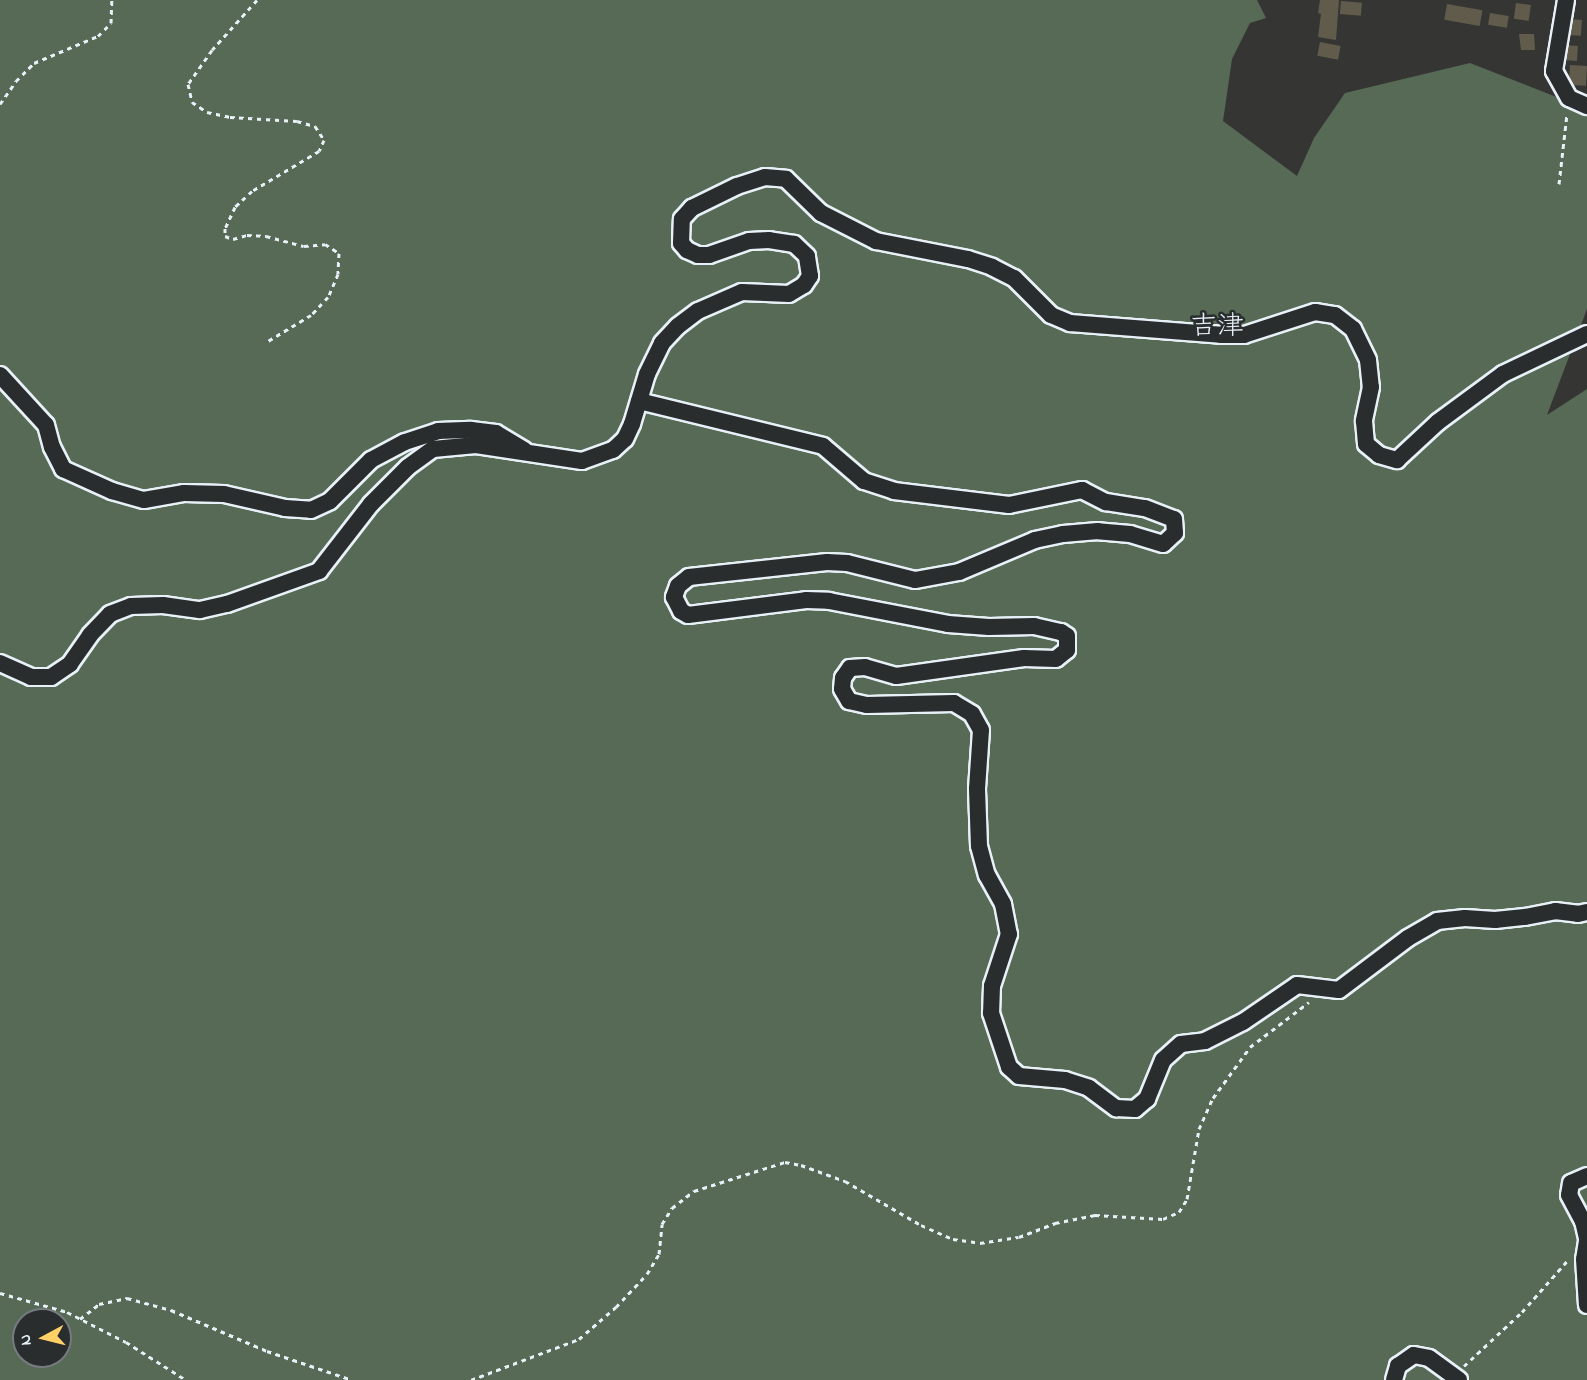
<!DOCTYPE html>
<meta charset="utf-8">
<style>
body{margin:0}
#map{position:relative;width:1587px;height:1380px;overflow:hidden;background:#353634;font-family:"Indie Flower","Klee One",sans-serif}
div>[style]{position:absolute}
.green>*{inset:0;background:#566a55}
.building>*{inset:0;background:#615b4b;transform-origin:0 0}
.path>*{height:3px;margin-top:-1.5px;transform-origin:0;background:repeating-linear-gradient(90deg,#e8f1f8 0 4.5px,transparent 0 9px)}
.roads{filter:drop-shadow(2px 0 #e8f1f8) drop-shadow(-2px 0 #e8f1f8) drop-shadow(0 2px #e8f1f8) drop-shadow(0 -2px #e8f1f8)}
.minor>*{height:16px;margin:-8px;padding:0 8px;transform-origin:8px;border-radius:8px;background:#2a2d2e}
span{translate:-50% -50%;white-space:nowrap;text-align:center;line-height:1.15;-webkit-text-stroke:5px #2a2d2e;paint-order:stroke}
.quarter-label{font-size:27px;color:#e8f1f8}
.north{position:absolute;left:12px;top:1308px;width:60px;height:60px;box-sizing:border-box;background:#2a2d2e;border:2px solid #767b7f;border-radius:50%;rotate:263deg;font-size:16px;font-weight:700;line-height:24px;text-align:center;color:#e8f1f8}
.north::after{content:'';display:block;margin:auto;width:21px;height:27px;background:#ffd166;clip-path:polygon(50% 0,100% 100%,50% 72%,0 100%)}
</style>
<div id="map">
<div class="green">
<i style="clip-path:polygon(evenodd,0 0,1257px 0,1266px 18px,1250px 23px,1232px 59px,1223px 121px,1297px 176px,1314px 138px,1345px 93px,1470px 63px,1587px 109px,1587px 309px,1547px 415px,1587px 389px,1587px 1380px,0 1380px,0 0,24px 1320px,60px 1320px,60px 1356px,24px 1356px,24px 1320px)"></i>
</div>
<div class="building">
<i style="clip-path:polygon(1320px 0,1339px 0,1336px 40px,1318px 37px,1321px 14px,1318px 13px)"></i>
<i style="left:1341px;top:1px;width:21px;height:13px;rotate:5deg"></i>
<i style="left:1516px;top:3px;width:15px;height:16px;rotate:8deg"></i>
<i style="left:1447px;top:4px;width:36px;height:16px;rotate:10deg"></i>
<i style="left:1490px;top:13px;width:19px;height:12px;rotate:9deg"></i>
<i style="left:1569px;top:19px;width:13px;height:16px;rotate:4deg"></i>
<i style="clip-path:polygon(1519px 34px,1534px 34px,1535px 50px,1521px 50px)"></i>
<i style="left:1320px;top:42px;width:21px;height:14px;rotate:11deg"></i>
<i style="left:1564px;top:45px;width:14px;height:15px;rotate:4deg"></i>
<i style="left:1570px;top:65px;width:17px;height:20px;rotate:3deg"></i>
</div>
<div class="path">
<i style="left:257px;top:0;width:67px;rotate:132deg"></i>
<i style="left:212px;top:50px;width:42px;rotate:125.2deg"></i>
<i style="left:188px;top:84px;width:18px;rotate:77deg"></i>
<i style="left:192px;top:102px;width:18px;rotate:34deg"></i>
<i style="left:207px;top:112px;width:24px;rotate:12deg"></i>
<i style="left:230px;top:117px;width:67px;rotate:3.4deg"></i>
<i style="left:297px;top:121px;width:19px;rotate:16deg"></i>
<i style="left:315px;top:126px;width:17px;rotate:57deg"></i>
<i style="left:324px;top:140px;width:12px;rotate:114deg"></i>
<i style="left:319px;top:151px;width:78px;rotate:149.2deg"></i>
<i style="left:252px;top:191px;width:23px;rotate:137deg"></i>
<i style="left:235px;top:207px;width:23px;rotate:115deg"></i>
<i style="left:225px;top:228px;width:8px;rotate:90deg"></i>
<i style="left:225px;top:236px;width:9px;rotate:21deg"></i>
<i style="left:233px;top:239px;width:15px;rotate:-16deg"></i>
<i style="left:247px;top:235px;width:19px;rotate:3deg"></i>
<i style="left:266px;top:236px;width:39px;rotate:15deg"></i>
<i style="left:304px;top:246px;width:21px;rotate:-5deg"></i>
<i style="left:325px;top:244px;width:17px;rotate:33deg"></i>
<i style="left:339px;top:253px;width:21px;rotate:93deg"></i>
<i style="left:338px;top:274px;width:25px;rotate:113deg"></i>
<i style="left:328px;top:297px;width:25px;rotate:133deg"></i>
<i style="left:311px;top:315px;width:50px;rotate:148.8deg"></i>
<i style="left:0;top:104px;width:28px;rotate:-55deg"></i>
<i style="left:16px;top:81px;width:25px;rotate:-45deg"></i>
<i style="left:34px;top:63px;width:69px;rotate:-22.9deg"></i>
<i style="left:98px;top:36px;width:18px;rotate:-45deg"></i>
<i style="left:111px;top:23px;width:23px;rotate:-88deg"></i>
<i style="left:1559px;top:184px;width:70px;rotate:-83.5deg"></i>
<i style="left:0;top:1293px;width:70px;rotate:15.8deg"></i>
<i style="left:67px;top:1312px;width:66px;rotate:27deg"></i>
<i style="left:126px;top:1342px;width:71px;rotate:32.3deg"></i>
<i style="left:80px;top:1319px;width:24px;rotate:-38deg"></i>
<i style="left:99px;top:1304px;width:29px;rotate:-12deg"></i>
<i style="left:127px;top:1298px;width:46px;rotate:15.3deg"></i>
<i style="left:171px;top:1310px;width:104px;rotate:23.1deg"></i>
<i style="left:267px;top:1351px;width:90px;rotate:18.8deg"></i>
<i style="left:1464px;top:1366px;width:79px;rotate:-43deg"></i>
<i style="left:1522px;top:1312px;width:69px;rotate:-48.5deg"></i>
<i style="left:471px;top:1380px;width:116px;rotate:-20.8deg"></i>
<i style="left:579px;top:1339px;width:49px;rotate:-40.9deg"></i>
<i style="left:616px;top:1307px;width:45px;rotate:-46.8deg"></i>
<i style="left:647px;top:1274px;width:23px;rotate:-59deg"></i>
<i style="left:659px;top:1254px;width:30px;rotate:-84deg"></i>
<i style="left:662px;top:1224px;width:19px;rotate:-58deg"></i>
<i style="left:672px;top:1208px;width:28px;rotate:-38deg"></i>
<i style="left:694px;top:1191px;width:96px;rotate:-17.7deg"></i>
<i style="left:785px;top:1162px;width:16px;rotate:11deg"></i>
<i style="left:801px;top:1165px;width:47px;rotate:20deg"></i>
<i style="left:845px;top:1181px;width:88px;rotate:30.1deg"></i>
<i style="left:921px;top:1225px;width:35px;rotate:24deg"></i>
<i style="left:953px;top:1239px;width:27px;rotate:8deg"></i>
<i style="left:980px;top:1243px;width:39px;rotate:-9deg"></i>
<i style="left:1019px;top:1237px;width:39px;rotate:-21deg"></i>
<i style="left:1055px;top:1223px;width:41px;rotate:-11.3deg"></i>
<i style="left:1095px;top:1215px;width:68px;rotate:3.4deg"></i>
<i style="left:1163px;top:1219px;width:17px;rotate:-24deg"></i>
<i style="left:1179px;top:1212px;width:15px;rotate:-58deg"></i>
<i style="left:1187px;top:1199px;width:71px;rotate:-80.3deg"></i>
<i style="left:1199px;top:1129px;width:34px;rotate:-66deg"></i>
<i style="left:1213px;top:1098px;width:63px;rotate:-54deg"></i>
<i style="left:1250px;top:1047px;width:74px;rotate:-37.3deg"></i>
</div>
<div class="roads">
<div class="minor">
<i style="left:1566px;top:0;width:72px;rotate:99.6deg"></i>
<i style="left:1554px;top:71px;width:31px;rotate:61deg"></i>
<i style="left:1569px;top:98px;width:20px;rotate:24deg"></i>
<i style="left:0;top:375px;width:68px;rotate:47.4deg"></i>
<i style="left:46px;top:425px;width:23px;rotate:75deg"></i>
<i style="left:52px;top:447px;width:25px;rotate:63deg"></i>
<i style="left:63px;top:469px;width:54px;rotate:24.2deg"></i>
<i style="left:112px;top:491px;width:33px;rotate:16deg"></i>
<i style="left:144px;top:500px;width:41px;rotate:-9.9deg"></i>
<i style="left:184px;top:493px;width:40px;rotate:1.4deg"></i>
<i style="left:224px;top:494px;width:63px;rotate:12.9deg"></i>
<i style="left:285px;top:508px;width:26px;rotate:4deg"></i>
<i style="left:311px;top:510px;width:21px;rotate:-25deg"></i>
<i style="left:330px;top:501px;width:58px;rotate:-45deg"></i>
<i style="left:371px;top:460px;width:38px;rotate:-28deg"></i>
<i style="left:405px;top:442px;width:35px;rotate:-18deg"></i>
<i style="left:438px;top:431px;width:33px;rotate:-2deg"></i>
<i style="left:471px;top:430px;width:25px;rotate:7deg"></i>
<i style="left:496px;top:433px;width:33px;rotate:31deg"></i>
<i style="left:639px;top:401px;width:189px;rotate:13.7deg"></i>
<i style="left:823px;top:446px;width:54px;rotate:40.5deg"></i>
<i style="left:864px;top:481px;width:32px;rotate:18deg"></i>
<i style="left:894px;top:491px;width:116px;rotate:6.9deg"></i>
<i style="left:1009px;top:505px;width:75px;rotate:-11.6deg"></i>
<i style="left:1082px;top:490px;width:27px;rotate:27deg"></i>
<i style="left:1106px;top:502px;width:39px;rotate:9deg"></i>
<i style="left:1145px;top:508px;width:31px;rotate:21deg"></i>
<i style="left:1174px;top:519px;width:14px;rotate:86deg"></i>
<i style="left:1175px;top:533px;width:16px;rotate:137deg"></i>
<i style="left:1163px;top:544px;width:34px;rotate:-163deg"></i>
<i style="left:1130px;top:534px;width:32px;rotate:-175deg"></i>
<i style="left:1098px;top:531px;width:35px;rotate:175deg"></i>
<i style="left:1063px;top:534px;width:29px;rotate:168deg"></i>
<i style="left:1035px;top:540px;width:82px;rotate:157.2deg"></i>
<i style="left:959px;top:572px;width:45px;rotate:169.7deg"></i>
<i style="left:915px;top:580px;width:70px;rotate:-166deg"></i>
<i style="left:847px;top:563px;width:20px;rotate:-177deg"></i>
<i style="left:827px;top:562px;width:139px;rotate:173.8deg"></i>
<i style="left:689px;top:577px;width:14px;rotate:141deg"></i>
<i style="left:678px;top:586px;width:12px;rotate:110deg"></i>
<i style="left:674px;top:597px;width:16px;rotate:63deg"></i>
<i style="left:681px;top:611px;width:8px;rotate:30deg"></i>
<i style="left:688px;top:615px;width:119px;rotate:-7.2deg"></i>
<i style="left:806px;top:600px;width:23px;rotate:2deg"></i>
<i style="left:829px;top:601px;width:121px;rotate:10.9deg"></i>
<i style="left:948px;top:624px;width:41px;rotate:4.2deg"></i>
<i style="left:989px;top:627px;width:45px;rotate:-1.3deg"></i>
<i style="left:1034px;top:626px;width:28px;rotate:13deg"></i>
<i style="left:1061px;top:632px;width:7px;rotate:34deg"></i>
<i style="left:1067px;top:636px;width:14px;rotate:90deg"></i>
<i style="left:1067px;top:650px;width:14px;rotate:141deg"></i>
<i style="left:1056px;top:659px;width:32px;rotate:-178deg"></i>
<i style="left:1024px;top:658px;width:129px;rotate:172deg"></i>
<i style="left:896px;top:676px;width:32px;rotate:-164deg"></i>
<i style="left:865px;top:667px;width:15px;rotate:176deg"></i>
<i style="left:850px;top:668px;width:12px;rotate:125deg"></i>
<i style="left:843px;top:678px;width:11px;rotate:95deg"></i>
<i style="left:842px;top:689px;width:14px;rotate:60deg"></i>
<i style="left:849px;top:701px;width:18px;rotate:13deg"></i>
<i style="left:867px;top:705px;width:87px;rotate:-1.3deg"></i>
<i style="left:954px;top:703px;width:21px;rotate:31deg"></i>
<i style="left:972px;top:714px;width:18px;rotate:61deg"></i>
<i style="left:981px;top:730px;width:59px;rotate:93.9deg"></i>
<i style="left:977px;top:789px;width:57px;rotate:88deg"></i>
<i style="left:979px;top:846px;width:30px;rotate:75deg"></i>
<i style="left:987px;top:875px;width:33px;rotate:61deg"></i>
<i style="left:1003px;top:904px;width:31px;rotate:79deg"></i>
<i style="left:1009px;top:934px;width:55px;rotate:108.1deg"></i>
<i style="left:992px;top:986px;width:27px;rotate:92deg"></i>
<i style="left:991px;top:1013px;width:57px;rotate:71.6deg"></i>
<i style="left:1009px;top:1067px;width:13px;rotate:42deg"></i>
<i style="left:1019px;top:1076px;width:46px;rotate:5deg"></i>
<i style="left:1065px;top:1080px;width:25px;rotate:18deg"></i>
<i style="left:1089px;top:1088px;width:34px;rotate:37deg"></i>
<i style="left:1116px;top:1108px;width:19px;rotate:3deg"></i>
<i style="left:1135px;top:1109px;width:16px;rotate:-40deg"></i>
<i style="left:1147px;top:1099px;width:42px;rotate:-67.7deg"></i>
<i style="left:1163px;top:1060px;width:24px;rotate:-42deg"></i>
<i style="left:1181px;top:1044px;width:24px;rotate:-7deg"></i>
<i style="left:1205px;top:1041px;width:42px;rotate:-26.6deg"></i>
<i style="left:1243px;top:1022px;width:65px;rotate:-34.4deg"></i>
<i style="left:1297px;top:985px;width:42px;rotate:6.8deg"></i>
<i style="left:1339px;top:990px;width:86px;rotate:-37deg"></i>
<i style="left:1408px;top:938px;width:34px;rotate:-30deg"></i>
<i style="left:1437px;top:921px;width:28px;rotate:-6deg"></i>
<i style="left:1465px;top:918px;width:30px;rotate:4deg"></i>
<i style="left:1495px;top:920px;width:30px;rotate:-6deg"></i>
<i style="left:1525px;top:917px;width:31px;rotate:-11deg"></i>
<i style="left:1555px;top:911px;width:23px;rotate:7deg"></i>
<i style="left:1578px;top:914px;width:9px;rotate:-13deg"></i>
<i style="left:0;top:663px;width:34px;rotate:24deg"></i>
<i style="left:31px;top:677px;width:20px"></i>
<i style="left:51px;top:677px;width:23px;rotate:-34deg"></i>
<i style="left:70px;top:664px;width:35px;rotate:-55deg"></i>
<i style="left:90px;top:635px;width:29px;rotate:-46deg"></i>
<i style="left:110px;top:614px;width:22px;rotate:-21deg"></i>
<i style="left:131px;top:606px;width:32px;rotate:-2deg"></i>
<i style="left:163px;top:605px;width:37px;rotate:8deg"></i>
<i style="left:200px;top:610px;width:28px;rotate:-13deg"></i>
<i style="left:227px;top:604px;width:98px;rotate:-19.7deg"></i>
<i style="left:319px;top:571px;width:85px;rotate:-52.2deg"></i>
<i style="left:371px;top:504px;width:52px;rotate:-45deg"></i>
<i style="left:408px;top:467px;width:31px;rotate:-36deg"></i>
<i style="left:433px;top:449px;width:43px;rotate:-5.3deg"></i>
<i style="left:476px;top:445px;width:107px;rotate:8.6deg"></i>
<i style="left:582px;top:461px;width:33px;rotate:-20deg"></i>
<i style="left:613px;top:450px;width:16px;rotate:-43deg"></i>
<i style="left:625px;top:439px;width:17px;rotate:-65deg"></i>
<i style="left:632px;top:424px;width:52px;rotate:-73.3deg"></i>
<i style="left:647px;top:374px;width:34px;rotate:-64deg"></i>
<i style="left:662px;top:343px;width:23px;rotate:-47deg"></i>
<i style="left:678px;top:326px;width:25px;rotate:-37deg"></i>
<i style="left:698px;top:311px;width:48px;rotate:-23.4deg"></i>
<i style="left:742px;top:292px;width:47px;rotate:2.4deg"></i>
<i style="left:789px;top:294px;width:17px;rotate:-31deg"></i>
<i style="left:804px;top:285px;width:11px;rotate:-56deg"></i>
<i style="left:810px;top:276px;width:20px;rotate:-99deg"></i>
<i style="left:807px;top:256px;width:18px;rotate:-137deg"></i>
<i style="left:794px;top:244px;width:25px;rotate:-171deg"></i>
<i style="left:769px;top:240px;width:20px;rotate:177deg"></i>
<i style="left:749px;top:241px;width:42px;rotate:160.7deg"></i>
<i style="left:709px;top:255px;width:11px;rotate:180deg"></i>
<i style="left:698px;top:255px;width:12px;rotate:-156deg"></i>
<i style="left:687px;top:250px;width:9px;rotate:-131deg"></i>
<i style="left:681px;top:243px;width:24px;rotate:-88deg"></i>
<i style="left:682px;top:219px;width:15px;rotate:-48deg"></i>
<i style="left:692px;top:208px;width:50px;rotate:-26.1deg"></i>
<i style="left:737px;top:186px;width:29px;rotate:-18deg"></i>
<i style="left:765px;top:177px;width:21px;rotate:5deg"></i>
<i style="left:786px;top:179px;width:49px;rotate:44.2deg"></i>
<i style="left:821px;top:213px;width:62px;rotate:27deg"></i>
<i style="left:876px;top:241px;width:94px;rotate:11.1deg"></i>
<i style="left:968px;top:259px;width:25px;rotate:18deg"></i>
<i style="left:992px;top:267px;width:25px;rotate:27deg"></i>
<i style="left:1014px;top:278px;width:52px;rotate:45deg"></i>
<i style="left:1051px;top:315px;width:21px;rotate:23deg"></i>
<i style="left:1070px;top:323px;width:151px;rotate:4.5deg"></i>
<i style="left:1221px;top:335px;width:23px"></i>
<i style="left:1244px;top:335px;width:75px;rotate:-17.9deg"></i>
<i style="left:1315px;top:312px;width:20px;rotate:9deg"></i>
<i style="left:1335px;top:315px;width:23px;rotate:38deg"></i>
<i style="left:1353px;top:329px;width:34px;rotate:64deg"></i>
<i style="left:1368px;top:360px;width:27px;rotate:84deg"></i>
<i style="left:1371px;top:387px;width:35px;rotate:102deg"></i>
<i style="left:1364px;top:421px;width:23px;rotate:85deg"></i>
<i style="left:1366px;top:444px;width:17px;rotate:40deg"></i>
<i style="left:1379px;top:455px;width:19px;rotate:16deg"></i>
<i style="left:1397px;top:460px;width:56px;rotate:-42.8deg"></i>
<i style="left:1438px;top:422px;width:81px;rotate:-36.4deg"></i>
<i style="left:1503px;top:374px;width:93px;rotate:-25.5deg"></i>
<i style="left:1587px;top:1176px;width:17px;rotate:156deg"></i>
<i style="left:1571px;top:1183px;width:12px;rotate:99deg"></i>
<i style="left:1569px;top:1195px;width:30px;rotate:62deg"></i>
<i style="left:1583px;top:1221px;width:17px;rotate:77deg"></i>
<i style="left:1587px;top:1241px;width:18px;rotate:99deg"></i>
<i style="left:1584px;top:1259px;width:46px;rotate:86.3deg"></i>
<i style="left:1394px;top:1380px;width:15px;rotate:-74deg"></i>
<i style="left:1398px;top:1366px;width:19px;rotate:-35deg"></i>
<i style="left:1414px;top:1355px;width:15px;rotate:11deg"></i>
<i style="left:1429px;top:1358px;width:37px;rotate:36deg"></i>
</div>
</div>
<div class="quarter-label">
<span style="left:1217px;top:328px">吉津</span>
</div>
<div class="north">N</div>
</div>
